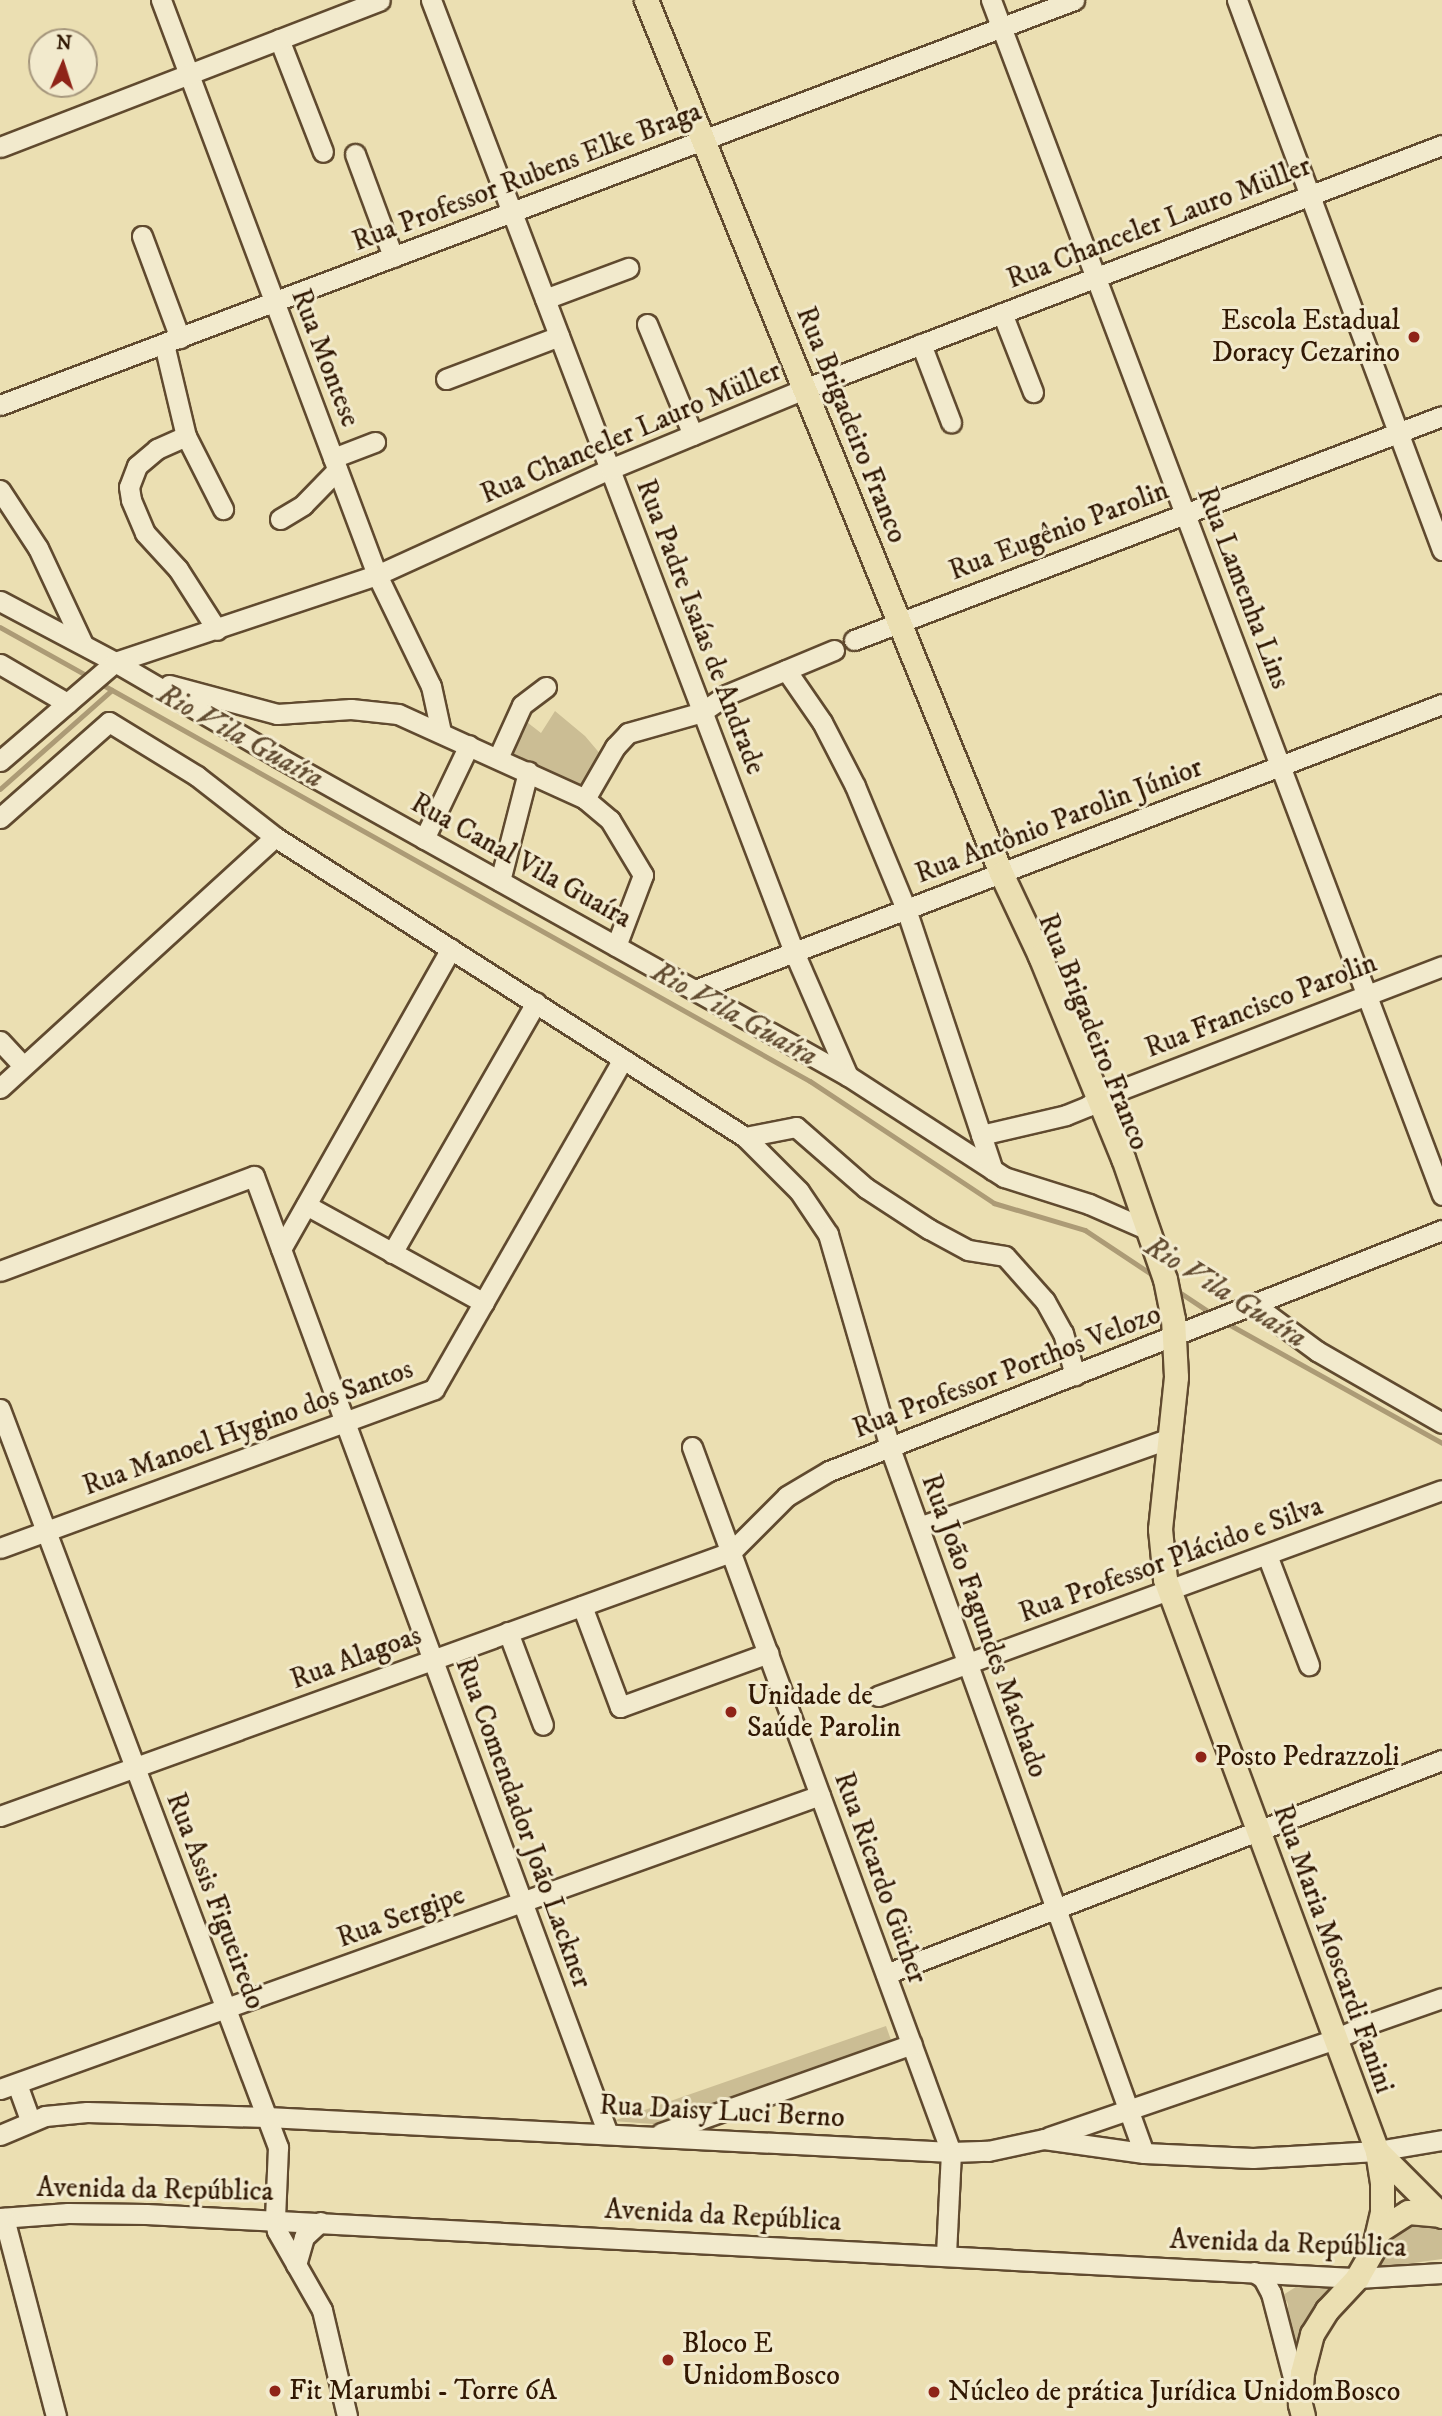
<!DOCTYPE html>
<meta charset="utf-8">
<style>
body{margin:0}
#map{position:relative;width:1442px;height:2416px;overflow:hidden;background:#ebdfb2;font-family:"IM FELL DW Pica",serif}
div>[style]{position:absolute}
.green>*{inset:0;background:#cbbd94}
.stream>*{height:4.5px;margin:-2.25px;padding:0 2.25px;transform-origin:2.25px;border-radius:2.25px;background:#ac9b76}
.roads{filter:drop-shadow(2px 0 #604a2f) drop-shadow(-2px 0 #604a2f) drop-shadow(0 2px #604a2f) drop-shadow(0 -2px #604a2f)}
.minor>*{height:19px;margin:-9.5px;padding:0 9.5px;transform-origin:9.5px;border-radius:9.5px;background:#f2eacd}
.major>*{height:23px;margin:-11.5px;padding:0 11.5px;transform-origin:11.5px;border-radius:11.5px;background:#ebdfb2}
.dots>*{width:19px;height:19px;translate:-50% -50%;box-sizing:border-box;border:4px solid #f2eacd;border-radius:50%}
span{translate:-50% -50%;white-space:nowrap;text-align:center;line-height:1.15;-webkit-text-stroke:6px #f2eacd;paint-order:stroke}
.street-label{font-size:28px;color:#311803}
.poi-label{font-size:28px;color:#311803}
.right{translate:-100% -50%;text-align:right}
.left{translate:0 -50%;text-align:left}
.water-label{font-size:30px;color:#624c31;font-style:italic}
.north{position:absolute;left:28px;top:28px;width:70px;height:70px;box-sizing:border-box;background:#f2eacd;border:2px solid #a5967c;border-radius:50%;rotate:3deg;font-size:19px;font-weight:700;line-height:28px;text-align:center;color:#311803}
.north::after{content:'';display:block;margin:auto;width:24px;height:32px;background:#8f2418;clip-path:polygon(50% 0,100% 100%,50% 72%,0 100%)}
</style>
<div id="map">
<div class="green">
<i style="clip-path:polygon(555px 711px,585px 736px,602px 756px,583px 790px,507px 751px,523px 719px,541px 733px)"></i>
<i style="clip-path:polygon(886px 2026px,891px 2040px,653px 2124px,613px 2121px)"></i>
<i style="clip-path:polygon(1402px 2223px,1437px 2224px,1442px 2229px,1442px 2259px,1370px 2269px,1387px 2236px)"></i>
<i style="clip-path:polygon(1299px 2285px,1336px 2286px,1308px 2317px,1291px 2356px,1288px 2338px,1288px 2304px,1283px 2295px)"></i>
</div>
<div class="stream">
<i style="left:0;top:627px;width:101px;rotate:29.1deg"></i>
<i style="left:98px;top:682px;width:816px;rotate:29.27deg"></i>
<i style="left:810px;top:1081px;width:221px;rotate:33.5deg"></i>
<i style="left:994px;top:1203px;width:95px;rotate:16.5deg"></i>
<i style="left:1085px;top:1230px;width:85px;rotate:33.5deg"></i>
<i style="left:0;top:789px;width:149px;rotate:-41.5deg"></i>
<i style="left:1175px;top:1289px;width:43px;rotate:33.7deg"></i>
<i style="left:1225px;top:1322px;width:248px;rotate:29.1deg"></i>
</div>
<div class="roads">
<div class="minor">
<i style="left:161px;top:0;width:614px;rotate:69.41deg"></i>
<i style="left:377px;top:575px;width:123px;rotate:64.1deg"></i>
<i style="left:431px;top:686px;width:47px;rotate:77.7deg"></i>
<i style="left:431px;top:0;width:1019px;rotate:69.13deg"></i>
<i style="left:794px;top:952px;width:135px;rotate:66.5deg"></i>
<i style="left:991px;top:0;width:1277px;rotate:69.32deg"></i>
<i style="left:1237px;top:0;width:587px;rotate:69.56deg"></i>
<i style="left:279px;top:39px;width:121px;rotate:68.7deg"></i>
<i style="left:0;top:147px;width:407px;rotate:-21.1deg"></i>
<i style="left:355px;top:154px;width:110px;rotate:69.7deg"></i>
<i style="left:142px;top:236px;width:109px;rotate:69.6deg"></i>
<i style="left:545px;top:299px;width:89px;rotate:-20.5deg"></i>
<i style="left:1002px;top:313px;width:85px;rotate:68.6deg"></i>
<i style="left:647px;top:324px;width:120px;rotate:67.5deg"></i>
<i style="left:164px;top:344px;width:95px;rotate:76.6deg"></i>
<i style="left:186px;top:436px;width:82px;rotate:63.1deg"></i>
<i style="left:921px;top:344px;width:84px;rotate:69deg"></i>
<i style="left:446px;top:379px;width:121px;rotate:-20.8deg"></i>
<i style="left:0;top:405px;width:1148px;rotate:-20.66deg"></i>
<i style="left:186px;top:436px;width:32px;rotate:156deg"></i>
<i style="left:157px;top:449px;width:26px;rotate:140deg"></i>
<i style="left:137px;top:466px;width:22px;rotate:111deg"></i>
<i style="left:129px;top:487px;width:13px;rotate:81deg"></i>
<i style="left:131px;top:500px;width:36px;rotate:67deg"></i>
<i style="left:145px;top:533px;width:49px;rotate:47.5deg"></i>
<i style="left:178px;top:569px;width:72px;rotate:57.4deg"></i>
<i style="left:333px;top:458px;width:45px;rotate:-20.9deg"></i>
<i style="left:0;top:490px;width:69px;rotate:56.8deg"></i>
<i style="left:38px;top:548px;width:106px;rotate:64.9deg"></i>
<i style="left:280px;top:519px;width:27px;rotate:-31deg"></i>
<i style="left:303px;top:505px;width:49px;rotate:-45.8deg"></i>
<i style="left:0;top:601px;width:130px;rotate:27.9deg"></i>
<i style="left:115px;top:662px;width:189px;rotate:30.2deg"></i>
<i style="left:278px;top:757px;width:653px;rotate:29.23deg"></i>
<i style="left:848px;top:1076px;width:186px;rotate:32.9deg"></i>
<i style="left:1004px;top:1177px;width:89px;rotate:17.6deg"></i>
<i style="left:1089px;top:1204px;width:62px;rotate:23.7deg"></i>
<i style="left:854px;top:640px;width:629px;rotate:-20.85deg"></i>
<i style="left:0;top:664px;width:78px;rotate:30.2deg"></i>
<i style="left:786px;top:670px;width:63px;rotate:55.3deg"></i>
<i style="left:822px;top:722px;width:72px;rotate:62.7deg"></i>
<i style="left:855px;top:786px;width:133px;rotate:67.5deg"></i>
<i style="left:906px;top:909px;width:275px;rotate:71.6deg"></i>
<i style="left:169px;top:685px;width:112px;rotate:15deg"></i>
<i style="left:277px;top:714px;width:74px;rotate:-3.9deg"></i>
<i style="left:351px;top:709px;width:47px;rotate:6.1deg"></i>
<i style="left:398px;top:714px;width:205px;rotate:24.4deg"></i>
<i style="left:585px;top:799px;width:33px;rotate:40deg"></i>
<i style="left:610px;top:820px;width:64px;rotate:59deg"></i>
<i style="left:643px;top:875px;width:76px;rotate:110.8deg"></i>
<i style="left:498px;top:758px;width:58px;rotate:-65.6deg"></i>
<i style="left:522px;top:705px;width:30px;rotate:-37deg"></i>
<i style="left:0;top:761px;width:152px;rotate:-40.7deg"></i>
<i style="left:115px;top:662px;width:276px;rotate:-18.4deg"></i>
<i style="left:377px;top:575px;width:256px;rotate:-24.5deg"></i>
<i style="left:610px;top:469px;width:210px;rotate:-22.4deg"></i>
<i style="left:804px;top:389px;width:683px;rotate:-20.93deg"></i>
<i style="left:585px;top:799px;width:60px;rotate:-60deg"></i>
<i style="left:615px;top:747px;width:19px;rotate:-47deg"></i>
<i style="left:628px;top:733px;width:77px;rotate:-15.8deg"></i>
<i style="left:702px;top:712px;width:29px;rotate:-35deg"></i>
<i style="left:726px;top:695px;width:117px;rotate:-22.6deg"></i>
<i style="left:0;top:818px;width:145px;rotate:-41.4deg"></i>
<i style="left:109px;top:722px;width:103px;rotate:31.5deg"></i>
<i style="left:197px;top:776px;width:99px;rotate:38deg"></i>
<i style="left:275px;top:837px;width:558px;rotate:32.55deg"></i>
<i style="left:745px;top:1137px;width:52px;rotate:-11.1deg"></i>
<i style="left:796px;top:1127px;width:93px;rotate:41.1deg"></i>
<i style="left:866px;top:1188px;width:75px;rotate:33.1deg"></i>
<i style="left:929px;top:1229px;width:44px;rotate:28.3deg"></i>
<i style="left:968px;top:1250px;width:37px;rotate:9deg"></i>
<i style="left:1005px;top:1256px;width:60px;rotate:48.4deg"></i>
<i style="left:1045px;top:1301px;width:37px;rotate:61deg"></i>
<i style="left:1063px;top:1333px;width:44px;rotate:74.1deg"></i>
<i style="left:424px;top:839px;width:104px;rotate:-64.4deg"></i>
<i style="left:500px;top:881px;width:113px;rotate:-75.6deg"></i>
<i style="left:695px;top:990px;width:800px;rotate:-20.95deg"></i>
<i style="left:0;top:1041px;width:34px;rotate:47deg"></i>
<i style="left:0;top:1088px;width:372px;rotate:-42.4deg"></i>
<i style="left:981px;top:1135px;width:87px;rotate:-13.2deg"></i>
<i style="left:1066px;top:1115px;width:24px;rotate:-22deg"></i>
<i style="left:1088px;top:1106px;width:14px;rotate:-36deg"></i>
<i style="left:1099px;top:1098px;width:368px;rotate:-21deg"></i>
<i style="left:745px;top:1137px;width:76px;rotate:45deg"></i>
<i style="left:799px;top:1191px;width:52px;rotate:56deg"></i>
<i style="left:828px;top:1234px;width:223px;rotate:73.8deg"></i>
<i style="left:890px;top:1448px;width:749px;rotate:70.19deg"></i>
<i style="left:306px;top:1205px;width:203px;rotate:28.8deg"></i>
<i style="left:281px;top:1249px;width:345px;rotate:-60.5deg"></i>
<i style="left:392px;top:1253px;width:289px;rotate:-60.1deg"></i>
<i style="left:0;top:1271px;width:271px;rotate:-20.5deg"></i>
<i style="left:254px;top:1176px;width:1021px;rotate:69.72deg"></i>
<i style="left:1252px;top:1303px;width:81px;rotate:36.4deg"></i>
<i style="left:1317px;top:1351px;width:144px;rotate:29.9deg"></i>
<i style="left:0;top:1409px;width:789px;rotate:69.36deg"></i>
<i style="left:278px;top:2147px;width:73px;rotate:92.4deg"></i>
<i style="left:275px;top:2220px;width:11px;rotate:80deg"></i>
<i style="left:277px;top:2231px;width:91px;rotate:60.3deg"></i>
<i style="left:322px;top:2310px;width:109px;rotate:76.7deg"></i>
<i style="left:692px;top:1447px;width:751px;rotate:69.83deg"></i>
<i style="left:951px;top:2152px;width:104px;rotate:92.8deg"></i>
<i style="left:919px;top:1527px;width:266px;rotate:-19.5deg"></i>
<i style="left:0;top:1548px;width:462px;rotate:-20.1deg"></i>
<i style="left:434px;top:1389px;width:380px;rotate:-60.2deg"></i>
<i style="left:1267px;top:1555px;width:118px;rotate:69.1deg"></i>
<i style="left:582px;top:1606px;width:108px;rotate:69.4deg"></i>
<i style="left:620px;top:1707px;width:158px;rotate:-20deg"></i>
<i style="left:508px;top:1632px;width:99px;rotate:69.4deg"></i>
<i style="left:878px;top:1696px;width:600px;rotate:-20.06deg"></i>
<i style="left:0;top:1816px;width:777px;rotate:-19.86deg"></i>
<i style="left:731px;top:1552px;width:79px;rotate:-45deg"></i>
<i style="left:787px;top:1496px;width:49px;rotate:-30.8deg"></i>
<i style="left:829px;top:1471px;width:659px;rotate:-21.46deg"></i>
<i style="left:886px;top:1974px;width:596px;rotate:-21.05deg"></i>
<i style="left:17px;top:2084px;width:38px;rotate:70deg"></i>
<i style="left:0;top:2089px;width:871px;rotate:-19.72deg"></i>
<i style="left:661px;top:2133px;width:266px;rotate:-19.5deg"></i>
<i style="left:0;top:2135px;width:49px;rotate:-22.9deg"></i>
<i style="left:45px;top:2116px;width:42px;rotate:-5.4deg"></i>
<i style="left:87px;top:2112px;width:180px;rotate:1.6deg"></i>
<i style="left:267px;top:2117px;width:685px;rotate:2.93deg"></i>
<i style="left:951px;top:2152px;width:37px;rotate:-2deg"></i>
<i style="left:988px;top:2151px;width:57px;rotate:-12.1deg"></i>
<i style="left:1044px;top:2139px;width:101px;rotate:8deg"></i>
<i style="left:1144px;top:2153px;width:109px;rotate:2.6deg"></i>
<i style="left:1253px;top:2158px;width:124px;rotate:-3.2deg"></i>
<i style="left:1377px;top:2151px;width:66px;rotate:-9.6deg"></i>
<i style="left:1049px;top:2137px;width:302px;rotate:-18.9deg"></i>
<i style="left:1335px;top:2039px;width:36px;rotate:-24deg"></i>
<i style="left:1368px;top:2024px;width:78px;rotate:-19.4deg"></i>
<i style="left:0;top:2218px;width:68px;rotate:-4.2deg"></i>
<i style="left:68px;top:2213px;width:78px;rotate:0.7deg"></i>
<i style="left:146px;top:2214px;width:1213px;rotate:3.03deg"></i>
<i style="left:1357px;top:2278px;width:85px;rotate:-3.4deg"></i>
<i style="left:4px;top:2218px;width:205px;rotate:75.3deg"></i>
<i style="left:296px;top:2265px;width:29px;rotate:-74deg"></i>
<i style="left:304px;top:2237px;width:22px;rotate:-43deg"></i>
<i style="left:1254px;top:2272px;width:11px;rotate:34deg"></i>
<i style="left:1263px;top:2278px;width:17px;rotate:62deg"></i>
<i style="left:1271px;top:2293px;width:103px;rotate:75.4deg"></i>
</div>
<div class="major">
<i style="left:646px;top:0;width:942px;rotate:67.87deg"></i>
<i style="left:1001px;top:873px;width:92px;rotate:64.8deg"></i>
<i style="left:1040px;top:956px;width:218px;rotate:67.7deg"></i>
<i style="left:1123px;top:1158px;width:128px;rotate:70.9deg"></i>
<i style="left:1165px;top:1279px;width:41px;rotate:78.7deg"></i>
<i style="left:1173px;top:1319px;width:58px;rotate:87deg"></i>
<i style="left:1176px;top:1377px;width:153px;rotate:96deg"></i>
<i style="left:1160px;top:1529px;width:50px;rotate:84.3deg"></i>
<i style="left:1165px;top:1579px;width:610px;rotate:69.66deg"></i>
<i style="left:1377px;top:2151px;width:32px;rotate:81deg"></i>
<i style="left:1382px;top:2183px;width:29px;rotate:90deg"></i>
<i style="left:1382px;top:2212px;width:37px;rotate:103deg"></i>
<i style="left:1374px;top:2248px;width:34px;rotate:120deg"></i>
<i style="left:1357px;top:2278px;width:44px;rotate:133.2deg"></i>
<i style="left:1327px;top:2310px;width:28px;rotate:122deg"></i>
<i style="left:1312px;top:2334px;width:40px;rotate:104.4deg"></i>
<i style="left:1302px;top:2373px;width:31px;rotate:94deg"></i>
<i style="left:1300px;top:2404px;width:12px;rotate:76deg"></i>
<i style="left:1377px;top:2151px;width:92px;rotate:45deg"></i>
<i style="left:1380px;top:2230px;width:33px;rotate:-33deg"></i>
<i style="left:1408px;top:2212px;width:34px;rotate:5deg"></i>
</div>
</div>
<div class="dots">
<i style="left:1414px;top:337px;background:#8f2418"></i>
<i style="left:731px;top:1712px;background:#8f2418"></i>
<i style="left:1201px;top:1757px;background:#8f2418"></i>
<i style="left:668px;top:2360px;background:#8f2418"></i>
<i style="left:275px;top:2391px;background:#8f2418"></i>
<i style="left:934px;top:2392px;background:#8f2418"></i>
</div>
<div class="street-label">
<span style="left:527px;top:177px;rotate:-21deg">Rua Professor Rubens Elke Braga</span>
<span style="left:1159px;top:223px;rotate:-21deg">Rua Chanceler Lauro Müller</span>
<span style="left:325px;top:358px;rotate:69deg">Rua Montese</span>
<span style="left:851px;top:425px;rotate:68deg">Rua Brigadeiro Franco</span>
<span style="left:631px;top:433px;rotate:-23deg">Rua Chanceler Lauro Müller</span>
<span style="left:1059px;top:531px;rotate:-21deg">Rua Eugênio Parolin</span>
<span style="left:1243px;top:588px;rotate:69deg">Rua Lamenha Lins</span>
<span style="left:700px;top:627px;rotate:69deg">Rua Padre Isaías de Andrade</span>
<span style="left:1059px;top:821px;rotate:-21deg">Rua Antônio Parolin Júnior</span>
<span style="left:521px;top:861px;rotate:29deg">Rua Canal Vila Guaíra</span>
<span style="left:1261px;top:1006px;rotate:-21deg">Rua Francisco Parolin</span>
<span style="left:1093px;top:1032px;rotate:68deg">Rua Brigadeiro Franco</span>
<span style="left:1007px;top:1372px;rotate:-21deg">Rua Professor Porthos Velozo</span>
<span style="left:248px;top:1428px;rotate:-20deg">Rua Manoel Hygino dos Santos</span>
<span style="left:1171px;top:1560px;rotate:-20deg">Rua Professor Plácido e Silva</span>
<span style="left:984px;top:1626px;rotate:70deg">Rua João Fagundes Machado</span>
<span style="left:356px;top:1658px;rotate:-20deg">Rua Alagoas</span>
<span style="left:523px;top:1823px;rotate:70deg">Rua Comendador João Lackner</span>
<span style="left:880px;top:1878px;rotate:70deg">Rua Ricardo Güther</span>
<span style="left:215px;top:1901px;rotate:69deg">Rua Assis Figueiredo</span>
<span style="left:401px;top:1917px;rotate:-20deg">Rua Sergipe</span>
<span style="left:1333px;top:1949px;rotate:70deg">Rua Maria Moscardi Fanini</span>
<span style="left:722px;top:2112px;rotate:3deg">Rua Daisy Luci Berno</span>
<span style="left:155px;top:2190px;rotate:1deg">Avenida da República</span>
<span style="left:723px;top:2216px;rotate:3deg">Avenida da República</span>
<span style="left:1288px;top:2244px;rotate:2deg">Avenida da República</span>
</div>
<div class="poi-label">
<span class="right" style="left:1400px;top:337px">Escola Estadual<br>Doracy Cezarino</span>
<span class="left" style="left:747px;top:1712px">Unidade de<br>Saúde Parolin</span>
<span class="left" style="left:1215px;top:1757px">Posto Pedrazzoli</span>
<span class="left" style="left:682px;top:2360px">Bloco E<br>UnidomBosco</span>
<span class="left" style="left:289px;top:2391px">Fit Marumbi - Torre 6A</span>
<span class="left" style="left:948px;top:2392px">Núcleo de prática Jurídica UnidomBosco</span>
</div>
<div class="water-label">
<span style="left:240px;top:737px;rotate:29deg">Rio Vila Guaíra</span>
<span style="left:734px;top:1015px;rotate:29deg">Rio Vila Guaíra</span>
<span style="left:1225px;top:1293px;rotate:32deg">Rio Vila Guaíra</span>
</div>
<div class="north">N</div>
</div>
